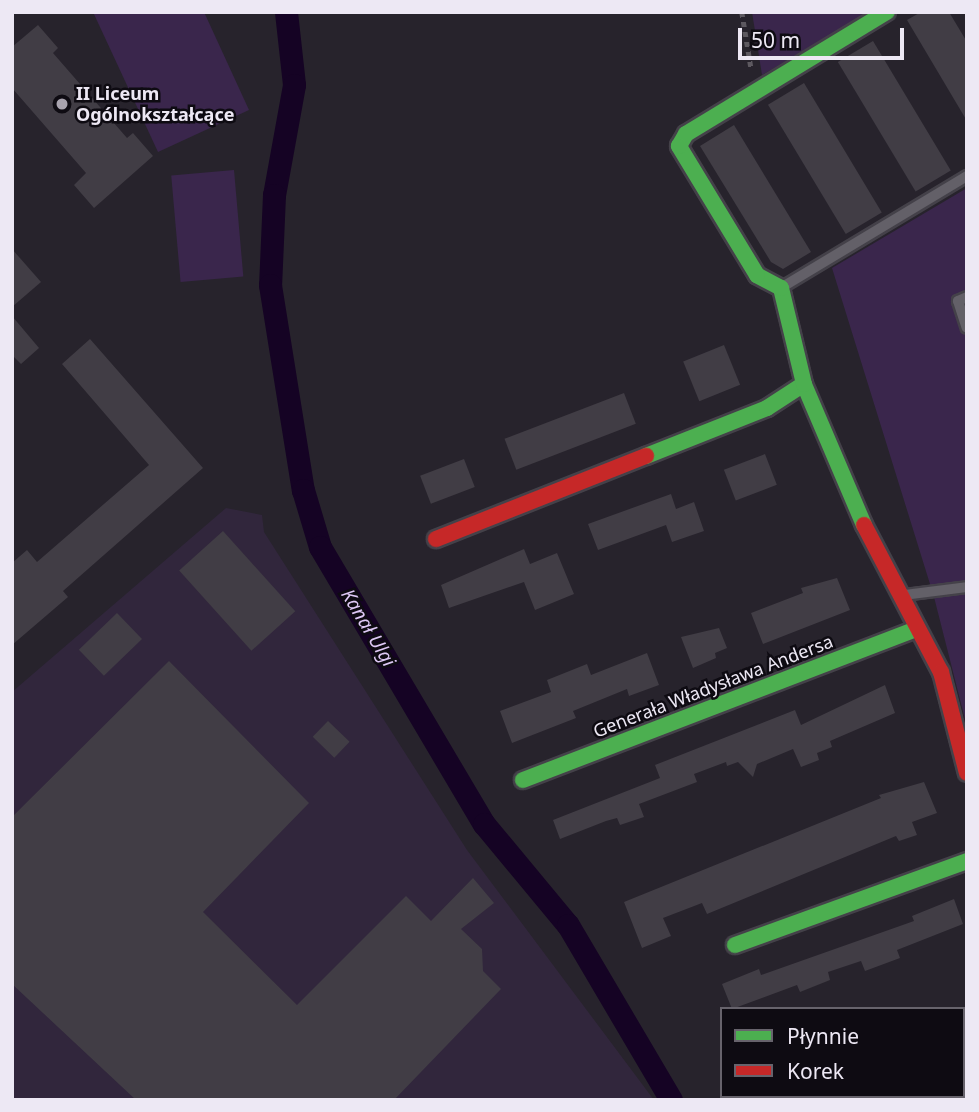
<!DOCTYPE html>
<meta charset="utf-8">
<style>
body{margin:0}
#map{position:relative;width:979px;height:1112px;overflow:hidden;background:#27232c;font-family:"Noto Sans",sans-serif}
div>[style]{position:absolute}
.built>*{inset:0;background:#31263c}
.green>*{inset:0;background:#3a264c;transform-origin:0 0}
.canal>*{height:23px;margin:-11.5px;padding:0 11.5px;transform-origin:11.5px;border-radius:11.5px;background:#150324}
.building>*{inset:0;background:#413d45;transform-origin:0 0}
.path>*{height:4.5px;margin-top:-2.25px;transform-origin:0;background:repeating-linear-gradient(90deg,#5d5960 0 5px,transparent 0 10px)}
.roads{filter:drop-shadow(2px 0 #444149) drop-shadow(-2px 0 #444149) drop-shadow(0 2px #444149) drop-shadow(0 -2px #444149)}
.lane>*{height:10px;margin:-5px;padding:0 5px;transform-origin:5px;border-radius:5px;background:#636068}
.fast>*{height:16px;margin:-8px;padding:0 8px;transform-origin:8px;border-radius:8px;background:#4caf50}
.jam>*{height:16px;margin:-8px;padding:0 8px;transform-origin:8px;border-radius:8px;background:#c62828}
.dots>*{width:19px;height:19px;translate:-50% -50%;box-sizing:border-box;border:4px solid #0e0b12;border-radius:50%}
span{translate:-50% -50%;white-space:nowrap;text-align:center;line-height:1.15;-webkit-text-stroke:5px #0e0b12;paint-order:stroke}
.poi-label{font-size:18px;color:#ede8f4;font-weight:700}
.left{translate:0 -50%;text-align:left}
.street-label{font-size:18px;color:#ede8f4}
.water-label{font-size:19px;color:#dec8f5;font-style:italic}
.frame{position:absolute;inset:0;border:14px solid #ede8f4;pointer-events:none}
.legend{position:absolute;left:720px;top:1007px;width:245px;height:91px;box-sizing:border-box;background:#0e0b12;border:2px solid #67636c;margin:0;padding:9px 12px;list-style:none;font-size:21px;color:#ede8f4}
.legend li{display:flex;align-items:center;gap:14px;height:35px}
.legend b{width:35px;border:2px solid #67636c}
.scale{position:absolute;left:738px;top:28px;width:166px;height:32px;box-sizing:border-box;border:4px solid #ede8f4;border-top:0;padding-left:9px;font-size:21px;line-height:24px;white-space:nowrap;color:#ede8f4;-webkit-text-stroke:5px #0e0b12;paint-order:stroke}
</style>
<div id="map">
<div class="built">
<i style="clip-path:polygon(226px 508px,262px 515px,264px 532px,467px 850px,654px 1100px,12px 1100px,12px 692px)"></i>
</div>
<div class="green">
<i style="clip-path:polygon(93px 12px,204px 12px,249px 110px,158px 152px)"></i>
<i style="clip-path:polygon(752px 12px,870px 12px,762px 75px)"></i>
<i style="left:234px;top:170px;width:107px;height:63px;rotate:85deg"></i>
<i style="clip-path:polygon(967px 188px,967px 727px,934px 597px,832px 268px)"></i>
</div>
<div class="canal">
<i style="left:286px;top:12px;width:73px;rotate:83.7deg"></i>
<i style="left:294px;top:85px;width:112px;rotate:100.3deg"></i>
<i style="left:274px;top:195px;width:90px;rotate:92.5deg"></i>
<i style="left:270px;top:285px;width:208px;rotate:80.9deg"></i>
<i style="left:303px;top:490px;width:59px;rotate:73.4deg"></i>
<i style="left:320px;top:547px;width:322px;rotate:59.4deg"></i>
<i style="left:484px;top:824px;width:131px;rotate:50.3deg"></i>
<i style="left:568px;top:925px;width:203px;rotate:59.5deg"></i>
</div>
<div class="building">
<i style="clip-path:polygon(921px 12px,949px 12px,967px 42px,967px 121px,907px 20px)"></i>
<i style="clip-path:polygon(38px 25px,58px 48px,53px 53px,127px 138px,133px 133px,153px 156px,94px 208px,74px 185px,86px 173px,12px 88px,12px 47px)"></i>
<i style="left:873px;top:41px;width:151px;height:41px;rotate:59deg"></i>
<i style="left:804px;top:83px;width:151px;height:42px;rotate:59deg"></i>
<i style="clip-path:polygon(734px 125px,811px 252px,783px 269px,771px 262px,700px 146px)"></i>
<i style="clip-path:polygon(12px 249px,41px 282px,12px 307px)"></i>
<i style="clip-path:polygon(12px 316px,39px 348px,21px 364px,12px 355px)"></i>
<i style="clip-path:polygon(90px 339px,203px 468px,63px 591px,68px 597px,12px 645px,12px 563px,27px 550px,37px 562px,149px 465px,62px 364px)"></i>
<i style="left:724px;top:345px;width:43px;height:44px;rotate:68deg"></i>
<i style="left:624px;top:393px;width:33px;height:128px;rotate:69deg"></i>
<i style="left:765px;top:454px;width:33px;height:44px;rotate:69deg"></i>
<i style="left:464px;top:459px;width:30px;height:47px;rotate:69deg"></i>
<i style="clip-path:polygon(671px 494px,676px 509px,694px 502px,704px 531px,672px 542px,666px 525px,598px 550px,588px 524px)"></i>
<i style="left:223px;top:531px;width:108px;height:59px;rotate:48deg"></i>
<i style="clip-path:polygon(524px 549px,530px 564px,557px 553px,574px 594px,535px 610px,524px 582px,449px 608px,441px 585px)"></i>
<i style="clip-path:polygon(837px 578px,850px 610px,763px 644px,751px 613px,803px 593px,801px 588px)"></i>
<i style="left:117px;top:613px;width:36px;height:53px;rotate:46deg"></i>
<i style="clip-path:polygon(719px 628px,727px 648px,715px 653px,716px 658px,693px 668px,681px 637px)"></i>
<i style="clip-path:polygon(647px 653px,659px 685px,629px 696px,627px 689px,573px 711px,576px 718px,512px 743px,500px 711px,551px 692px,547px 680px,587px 664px,591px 675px)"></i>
<i style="clip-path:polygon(169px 661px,309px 803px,203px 912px,297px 1005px,406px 896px,431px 921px,473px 878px,494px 903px,461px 929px,482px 949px,483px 971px,501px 989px,394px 1100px,136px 1100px,12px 984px,12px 817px)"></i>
<i style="clip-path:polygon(885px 685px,895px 713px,830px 741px,832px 747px,817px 753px,819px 760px,801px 767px,793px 749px,757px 764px,753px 777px,738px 762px,727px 766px,726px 762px,694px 774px,697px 782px,639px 804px,644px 817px,620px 825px,617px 818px,606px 821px,560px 839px,553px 820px,660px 778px,655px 765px,795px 710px,801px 725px)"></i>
<i style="left:328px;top:721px;width:30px;height:22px;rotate:44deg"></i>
<i style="clip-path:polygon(924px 782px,937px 813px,912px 822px,917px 835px,899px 841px,896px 836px,707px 914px,702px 903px,663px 918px,671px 936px,642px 948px,624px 902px,881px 798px,879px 795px)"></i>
<i style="clip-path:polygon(954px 899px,963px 924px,897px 950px,900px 958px,865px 971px,861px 961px,828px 972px,830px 980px,800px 992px,797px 985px,732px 1009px,722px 984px,759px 969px,761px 975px,914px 921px,912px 916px)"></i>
</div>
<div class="path">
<i style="left:742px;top:12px;width:56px;rotate:80.7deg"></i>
</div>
<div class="roads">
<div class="lane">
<i style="left:784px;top:286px;width:214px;rotate:-31deg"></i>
<i style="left:967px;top:297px;width:10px;rotate:156deg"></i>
<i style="left:958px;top:301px;width:28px;rotate:72deg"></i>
<i style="left:904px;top:595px;width:64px;rotate:-7.2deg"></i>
</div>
<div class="fast">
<i style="left:646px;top:456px;width:130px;rotate:-21.6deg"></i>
<i style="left:767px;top:408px;width:44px;rotate:-33deg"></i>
<i style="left:864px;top:525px;width:153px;rotate:-113.1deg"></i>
<i style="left:804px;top:384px;width:99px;rotate:-103.5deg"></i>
<i style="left:781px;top:288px;width:27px;rotate:-152deg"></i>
<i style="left:757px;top:275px;width:151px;rotate:-121.2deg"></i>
<i style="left:679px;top:146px;width:14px;rotate:-60deg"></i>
<i style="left:686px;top:134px;width:235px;rotate:-31.3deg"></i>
<i style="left:523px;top:780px;width:422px;rotate:-21deg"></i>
<i style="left:735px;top:945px;width:247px;rotate:-19.9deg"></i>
</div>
<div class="jam">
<i style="left:864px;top:525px;width:166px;rotate:62.4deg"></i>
<i style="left:941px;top:672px;width:104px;rotate:75.6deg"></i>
<i style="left:436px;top:539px;width:226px;rotate:-21.6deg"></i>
</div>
</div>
<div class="dots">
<i style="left:62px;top:104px;background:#a8a3ae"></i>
</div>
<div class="poi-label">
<span class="left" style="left:76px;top:104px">II Liceum<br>Ogólnokształcące</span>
</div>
<div class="street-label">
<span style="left:713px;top:686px;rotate:-21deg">Generała Władysława Andersa</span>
</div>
<div class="water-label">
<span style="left:368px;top:628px;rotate:59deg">Kanał Ulgi</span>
</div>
<div class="frame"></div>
<ul class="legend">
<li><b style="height:9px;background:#4caf50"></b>Płynnie</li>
<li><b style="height:9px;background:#c62828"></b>Korek</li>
</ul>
<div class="scale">50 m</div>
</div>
